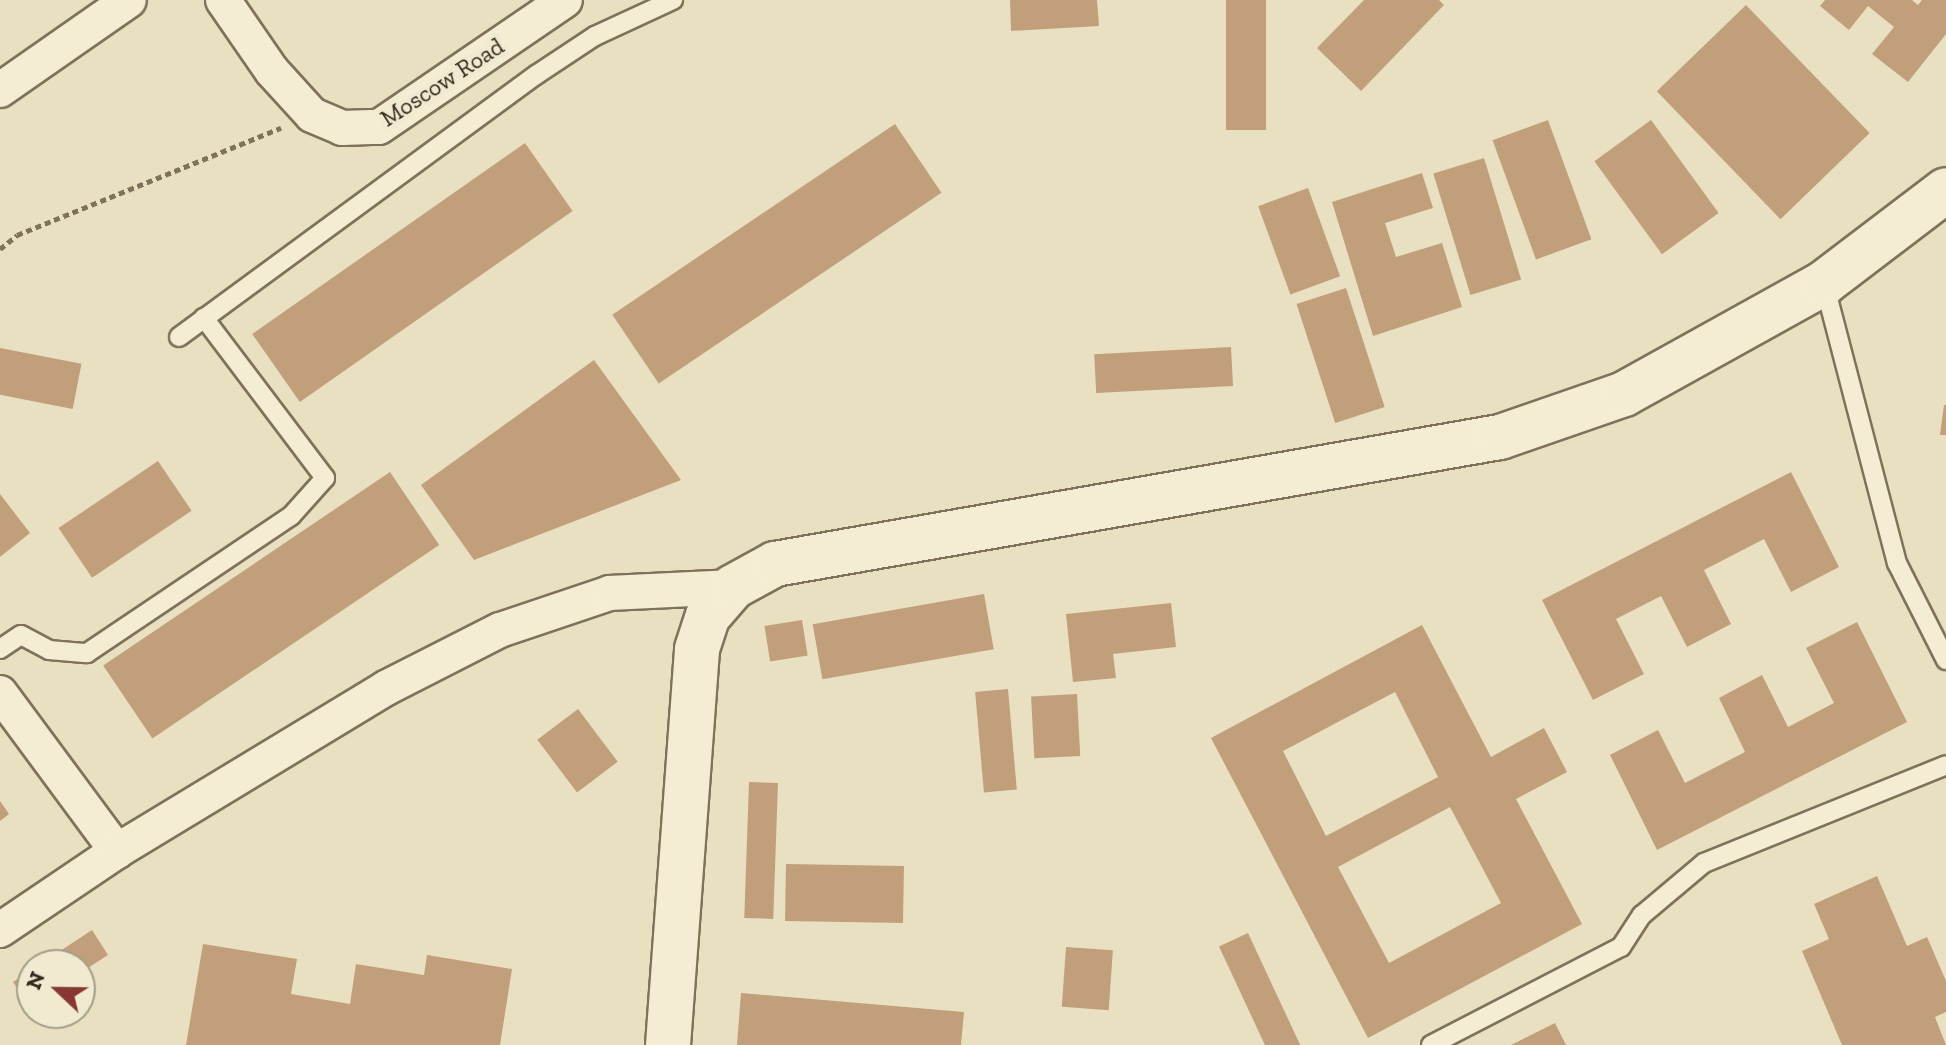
<!DOCTYPE html>
<style>
body{margin:0}
#map{position:relative;width:1946px;height:1045px;overflow:hidden;background:#e8e0c1;font-family:"Zilla Slab",serif}
div>[style]{position:absolute}
.building>*{inset:0;background:#c29f7b;transform-origin:0 0}
.path>*{height:5px;margin-top:-2.5px;transform-origin:0;background:repeating-linear-gradient(90deg,#80715b 0 6px,transparent 0 10px)}
.roads{filter:drop-shadow(2px 0 #80715b) drop-shadow(-2px 0 #80715b) drop-shadow(0 2px #80715b) drop-shadow(0 -2px #80715b)}
.service>*{height:18px;margin:-9px;padding:0 9px;transform-origin:9px;border-radius:9px;background:#f4edd3}
.minor>*{height:34px;margin:-17px;padding:0 17px;transform-origin:17px;border-radius:17px;background:#f4edd3}
.tertiary>*{height:44px;margin:-22px;padding:0 22px;transform-origin:22px;border-radius:22px;background:#f4edd3}
span{translate:-50% -50%;white-space:nowrap;text-align:center;line-height:1.15;-webkit-text-stroke:8px #f0ead0;paint-order:stroke}
.street-label{font-size:24px;color:#31291d}
.north{position:absolute;left:16px;top:949px;width:80px;height:80px;box-sizing:border-box;background:#f0ead0;border:2px solid #a49d88;border-radius:50%;rotate:292deg;font-size:22px;font-weight:700;line-height:32px;text-align:center;color:#31291d}
.north::after{content:'';display:block;margin:auto;width:28px;height:36px;background:#883832;clip-path:polygon(50% 0,100% 100%,50% 72%,0 100%)}
</style>
<div id="map">
<div class="building">
<i style="clip-path:polygon(1010px 0,1097px 0,1099px 26px,1011px 31px)"></i>
<i style="left:1226px;top:0;width:40px;height:130px"></i>
<i style="clip-path:polygon(1364px 0,1439px 0,1444px 5px,1361px 91px,1317px 48px)"></i>
<i style="clip-path:polygon(1825px 0,1912px 0,1918px 5px,1922px 0,1946px 0,1946px 34px,1908px 82px,1872px 54px,1894px 27px,1868px 6px,1849px 30px,1820px 6px)"></i>
<i style="left:1746px;top:5px;width:178px;height:124px;rotate:46deg"></i>
<i style="left:1548px;top:120px;width:127px;height:59px;rotate:70deg"></i>
<i style="left:1651px;top:120px;width:115px;height:70px;rotate:54deg"></i>
<i style="left:895px;top:124px;width:83px;height:341px;rotate:56deg"></i>
<i style="left:525px;top:143px;width:83px;height:333px;rotate:55deg"></i>
<i style="left:1484px;top:158px;width:127px;height:53px;rotate:73deg"></i>
<i style="clip-path:polygon(1422px 173px,1433px 208px,1385px 223px,1396px 257px,1442px 243px,1462px 307px,1373px 336px,1332px 202px)"></i>
<i style="left:1308px;top:188px;width:94px;height:53px;rotate:70deg"></i>
<i style="left:1346px;top:288px;width:125px;height:52px;rotate:72deg"></i>
<i style="left:1231px;top:347px;width:39px;height:137px;rotate:87deg"></i>
<i style="left:0;top:348px;width:83px;height:46px;rotate:11deg"></i>
<i style="clip-path:polygon(594px 360px,681px 480px,474px 560px,421px 485px)"></i>
<i style="clip-path:polygon(1944px 405px,1946px 405px,1946px 435px,1940px 435px)"></i>
<i style="left:158px;top:461px;width:60px;height:120px;rotate:56deg"></i>
<i style="left:390px;top:472px;width:88px;height:346px;rotate:56deg"></i>
<i style="clip-path:polygon(1791px 472px,1839px 567px,1791px 592px,1764px 539px,1704px 570px,1731px 624px,1687px 647px,1661px 596px,1616px 619px,1644px 674px,1593px 700px,1542px 600px)"></i>
<i style="clip-path:polygon(0 494px,30px 533px,0 557px)"></i>
<i style="left:984px;top:594px;width:56px;height:174px;rotate:80deg"></i>
<i style="clip-path:polygon(1171px 603px,1176px 647px,1113px 654px,1116px 678px,1073px 682px,1066px 614px)"></i>
<i style="left:802px;top:620px;width:36px;height:38px;rotate:81deg"></i>
<i style="clip-path:polygon(1857px 622px,1907px 722px,1657px 850px,1610px 755px,1658px 730px,1685px 783px,1745px 752px,1719px 698px,1762px 675px,1788px 727px,1834px 703px,1806px 648px)"></i>
<i style="clip-path:polygon(evenodd,1422px 625px,1491px 757px,1544px 728px,1567px 772px,1516px 799px,1582px 924px,1368px 1038px,1211px 738px,1422px 625px,1395px 692px,1438px 777px,1326px 836px,1283px 751px,1395px 692px,1422px 625px,1450px 807px,1501px 903px,1389px 963px,1338px 867px,1450px 807px)"></i>
<i style="left:1008px;top:689px;width:101px;height:33px;rotate:85deg"></i>
<i style="left:1077px;top:694px;width:62px;height:46px;rotate:87deg"></i>
<i style="left:578px;top:709px;width:66px;height:51px;rotate:53deg"></i>
<i style="left:749px;top:782px;width:29px;height:136px;rotate:2deg"></i>
<i style="clip-path:polygon(0 801px,9px 814px,0 821px)"></i>
<i style="left:786px;top:864px;width:118px;height:57px;rotate:1deg"></i>
<i style="clip-path:polygon(1877px 876px,1907px 946px,1927px 937px,1946px 981px,1946px 1012px,1935px 1017px,1946px 1045px,1842px 1045px,1802px 951px,1829px 939px,1814px 904px)"></i>
<i style="clip-path:polygon(92px 930px,108px 955px,80px 973px,80px 965px,39px 965px)"></i>
<i style="left:1248px;top:933px;width:124px;height:32px;rotate:65deg"></i>
<i style="clip-path:polygon(203px 944px,297px 959px,291px 994px,350px 1004px,356px 964px,424px 975px,427px 955px,512px 969px,500px 1045px,186px 1045px)"></i>
<i style="left:1066px;top:947px;width:47px;height:60px;rotate:4deg"></i>
<i style="clip-path:polygon(32px 970px,32px 1005px,30px 1007px,13px 982px)"></i>
<i style="clip-path:polygon(741px 993px,964px 1012px,961px 1045px,737px 1045px)"></i>
<i style="clip-path:polygon(1555px 1023px,1566px 1045px,1511px 1045px)"></i>
</div>
<div class="path">
<i style="left:0;top:249px;width:22px;rotate:-39deg"></i>
<i style="left:17px;top:235px;width:285px;rotate:-22.1deg"></i>
</div>
<div class="roads">
<div class="service">
<i style="left:1824px;top:283px;width:289px;rotate:75.4deg"></i>
<i style="left:1897px;top:563px;width:109px;rotate:63.2deg"></i>
<i style="left:179px;top:337px;width:443px;rotate:-36.3deg"></i>
<i style="left:536px;top:75px;width:71px;rotate:-33.5deg"></i>
<i style="left:595px;top:36px;width:86px;rotate:-24.8deg"></i>
<i style="left:0;top:649px;width:25px;rotate:-34deg"></i>
<i style="left:21px;top:635px;width:32px;rotate:28deg"></i>
<i style="left:49px;top:650px;width:38px;rotate:5deg"></i>
<i style="left:87px;top:653px;width:246px;rotate:-33.9deg"></i>
<i style="left:291px;top:516px;width:51px;rotate:-48.2deg"></i>
<i style="left:325px;top:478px;width:201px;rotate:-127.1deg"></i>
<i style="left:1431px;top:1045px;width:214px;rotate:-27.3deg"></i>
<i style="left:1621px;top:947px;width:38px;rotate:-57deg"></i>
<i style="left:1642px;top:915px;width:81px;rotate:-40deg"></i>
<i style="left:1704px;top:863px;width:261px;rotate:-22deg"></i>
</div>
<div class="minor">
<i style="left:223px;top:0;width:86px;rotate:55.4deg"></i>
<i style="left:272px;top:71px;width:59px;rotate:47.7deg"></i>
<i style="left:312px;top:115px;width:33px;rotate:23deg"></i>
<i style="left:342px;top:128px;width:37px;rotate:-2deg"></i>
<i style="left:379px;top:127px;width:225px;rotate:-34.3deg"></i>
<i style="left:0;top:90px;width:157px;rotate:-34.9deg"></i>
<i style="left:0;top:693px;width:197px;rotate:53.5deg"></i>
<i style="left:0;top:930px;width:141px;rotate:-34deg"></i>
<i style="left:117px;top:851px;width:315px;rotate:-31.2deg"></i>
<i style="left:386px;top:688px;width:128px;rotate:-27deg"></i>
<i style="left:500px;top:630px;width:116px;rotate:-18.6deg"></i>
<i style="left:610px;top:593px;width:123px;rotate:-2.8deg"></i>
</div>
<div class="tertiary">
<i style="left:668px;top:1045px;width:397px;rotate:-85.8deg"></i>
<i style="left:697px;top:649px;width:35px;rotate:-72deg"></i>
<i style="left:708px;top:616px;width:38px;rotate:-49deg"></i>
<i style="left:733px;top:587px;width:48px;rotate:-28.7deg"></i>
<i style="left:775px;top:564px;width:736px;rotate:-9.94deg"></i>
<i style="left:1500px;top:437px;width:131px;rotate:-19.1deg"></i>
<i style="left:1624px;top:394px;width:229px;rotate:-29deg"></i>
<i style="left:1824px;top:283px;width:153px;rotate:-37.3deg"></i>
</div>
</div>
<div class="street-label">
<span style="left:442px;top:82px;rotate:-33deg">Moscow Road</span>
</div>
<div class="north">N</div>
</div>
